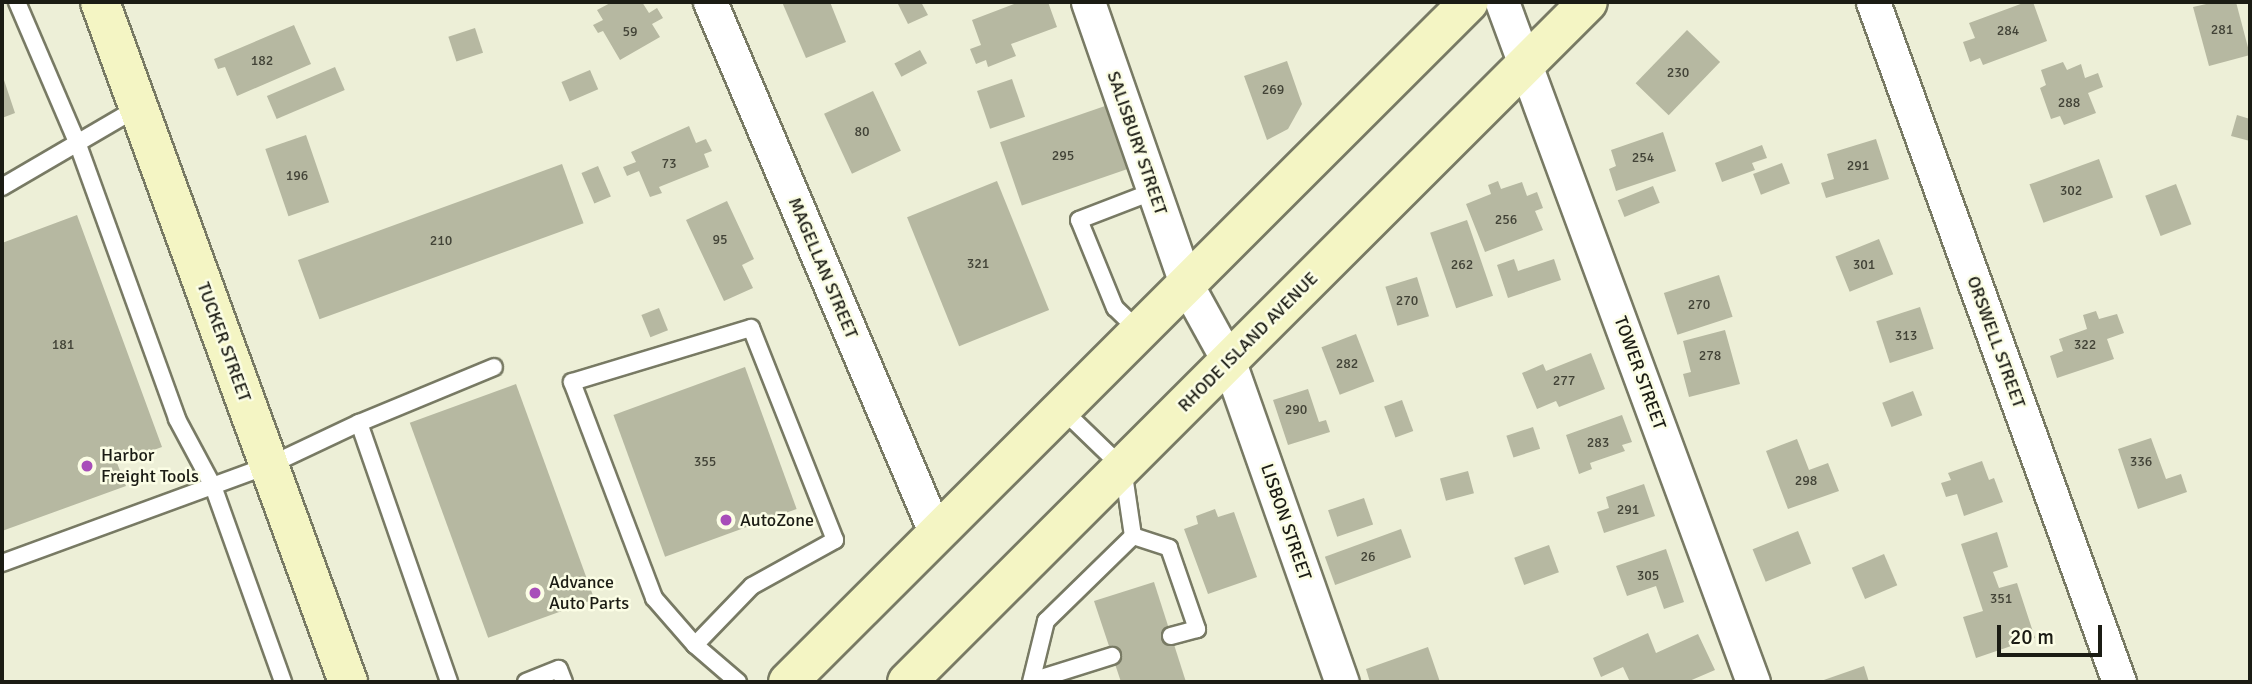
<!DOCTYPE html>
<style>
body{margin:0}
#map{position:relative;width:2252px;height:684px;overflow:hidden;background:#edefd7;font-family:Signika,sans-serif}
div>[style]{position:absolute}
.building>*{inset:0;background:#b6b8a1;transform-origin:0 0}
.roads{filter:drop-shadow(2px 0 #787a64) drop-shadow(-2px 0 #787a64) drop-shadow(0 2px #787a64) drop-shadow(0 -2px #787a64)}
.lane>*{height:16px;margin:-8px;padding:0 8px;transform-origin:8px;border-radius:8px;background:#fff}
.street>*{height:33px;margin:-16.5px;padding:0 16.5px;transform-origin:16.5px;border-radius:16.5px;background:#fff}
.secondary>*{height:38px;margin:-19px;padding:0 19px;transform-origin:19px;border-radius:19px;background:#f4f5c4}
.dots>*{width:19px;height:19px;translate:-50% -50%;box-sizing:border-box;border:4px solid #fbfde5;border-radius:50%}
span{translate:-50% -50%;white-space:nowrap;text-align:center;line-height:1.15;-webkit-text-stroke:5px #fbfde5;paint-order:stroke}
.number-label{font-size:14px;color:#424337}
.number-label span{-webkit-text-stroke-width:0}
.street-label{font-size:18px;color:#1b1c14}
.poi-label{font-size:18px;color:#1b1c14}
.left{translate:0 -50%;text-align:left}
.frame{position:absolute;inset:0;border:4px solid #1b1c14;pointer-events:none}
.scale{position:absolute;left:1997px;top:625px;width:105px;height:32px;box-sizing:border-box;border:4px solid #1b1c14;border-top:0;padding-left:9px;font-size:21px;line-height:24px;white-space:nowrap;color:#1b1c14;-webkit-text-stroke:5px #fbfde5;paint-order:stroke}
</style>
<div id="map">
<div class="building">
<i style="clip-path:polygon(612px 2px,642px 2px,649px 13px,657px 8px,663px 18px,652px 24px,660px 37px,620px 60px,603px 31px,598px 33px,593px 25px,603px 20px,597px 10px)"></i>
<i style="clip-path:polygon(782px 2px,830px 2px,846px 42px,806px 58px)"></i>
<i style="clip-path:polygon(897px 2px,921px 2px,928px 15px,908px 24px)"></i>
<i style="clip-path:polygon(1019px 2px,1048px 2px,1057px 27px,1011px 44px,1016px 56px,988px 67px,986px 60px,976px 64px,970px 49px,981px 45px,972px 20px)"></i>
<i style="clip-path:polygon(2026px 2px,2033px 2px,2047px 41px,1983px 65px,1980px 58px,1970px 62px,1963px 42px,1975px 38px,1969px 23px)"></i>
<i style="clip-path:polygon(2215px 2px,2236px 2px,2250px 55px,2209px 66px,2193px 7px)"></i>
<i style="clip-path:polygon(294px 25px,311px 64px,237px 96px,225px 67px,218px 69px,214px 59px)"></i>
<i style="left:475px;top:28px;width:26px;height:28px;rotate:72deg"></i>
<i style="left:1687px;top:30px;width:46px;height:74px;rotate:44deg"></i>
<i style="left:920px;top:50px;width:15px;height:29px;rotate:62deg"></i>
<i style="clip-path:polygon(1287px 61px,1302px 104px,1288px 129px,1267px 140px,1244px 76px)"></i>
<i style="clip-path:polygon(2063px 62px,2067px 70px,2081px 64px,2085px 78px,2098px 73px,2103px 87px,2088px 93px,2096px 113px,2064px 125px,2060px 116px,2051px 119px,2040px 88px,2046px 85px,2041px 70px)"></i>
<i style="left:335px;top:67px;width:25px;height:74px;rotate:67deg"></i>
<i style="left:590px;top:70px;width:21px;height:31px;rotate:67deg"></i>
<i style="clip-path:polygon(2px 74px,15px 113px,2px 118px)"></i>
<i style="left:1012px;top:79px;width:40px;height:37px;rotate:71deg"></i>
<i style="left:873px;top:91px;width:66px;height:54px;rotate:65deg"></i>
<i style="left:1105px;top:106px;width:67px;height:111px;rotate:71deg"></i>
<i style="clip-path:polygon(2237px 115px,2250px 119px,2250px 141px,2231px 136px)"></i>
<i style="clip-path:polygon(689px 126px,696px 143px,706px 139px,712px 151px,704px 154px,709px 167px,659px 187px,662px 193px,650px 197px,639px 171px,627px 176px,623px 167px,636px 162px,631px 152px)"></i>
<i style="clip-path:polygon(1663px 132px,1676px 171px,1616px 191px,1609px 169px,1616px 166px,1611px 150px)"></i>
<i style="left:306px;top:135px;width:71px;height:43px;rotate:71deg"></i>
<i style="clip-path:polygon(1876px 139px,1889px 179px,1826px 198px,1821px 183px,1834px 179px,1827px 154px)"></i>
<i style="clip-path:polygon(1762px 145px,1767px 158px,1752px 163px,1755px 170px,1722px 182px,1715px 163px)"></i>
<i style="left:2099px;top:159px;width:41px;height:74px;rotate:70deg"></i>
<i style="left:1782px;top:163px;width:22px;height:31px;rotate:69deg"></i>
<i style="left:562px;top:164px;width:63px;height:281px;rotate:70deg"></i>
<i style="left:598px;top:166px;width:33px;height:18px;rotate:67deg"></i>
<i style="left:997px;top:181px;width:139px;height:97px;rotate:68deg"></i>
<i style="clip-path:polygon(1498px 181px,1501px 189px,1522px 182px,1527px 196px,1537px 192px,1543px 208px,1535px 211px,1543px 230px,1485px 252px,1466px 204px,1491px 194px,1488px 185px)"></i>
<i style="left:2176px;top:184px;width:43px;height:33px;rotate:69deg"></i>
<i style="left:1653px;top:186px;width:18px;height:38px;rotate:68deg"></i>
<i style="clip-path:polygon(727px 201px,754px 259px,742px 265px,753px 288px,724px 301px,686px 220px)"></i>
<i style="clip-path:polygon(77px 215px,162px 447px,117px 463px,126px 486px,2px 531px,2px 243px)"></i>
<i style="left:1467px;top:220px;width:80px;height:39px;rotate:71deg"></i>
<i style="left:1879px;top:239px;width:38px;height:47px;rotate:68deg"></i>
<i style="clip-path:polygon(1514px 259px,1518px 271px,1554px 259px,1561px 280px,1508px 298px,1497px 265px)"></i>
<i style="left:1719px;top:275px;width:44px;height:58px;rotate:72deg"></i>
<i style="left:1417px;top:277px;width:41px;height:33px;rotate:73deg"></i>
<i style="left:1920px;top:307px;width:44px;height:46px;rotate:72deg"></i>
<i style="left:659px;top:308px;width:24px;height:19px;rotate:68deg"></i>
<i style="clip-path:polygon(2096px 311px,2099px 319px,2117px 314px,2124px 333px,2107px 339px,2114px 359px,2057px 378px,2050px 356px,2063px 351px,2059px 339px,2087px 329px,2083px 315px)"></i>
<i style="clip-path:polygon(1725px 330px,1740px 384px,1689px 397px,1683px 374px,1691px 372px,1683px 341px)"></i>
<i style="left:1356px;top:334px;width:51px;height:37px;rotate:69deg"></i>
<i style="clip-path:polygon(1591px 353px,1605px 389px,1559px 407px,1556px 401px,1537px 409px,1522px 373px,1543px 364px,1546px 371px)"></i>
<i style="left:745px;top:367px;width:151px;height:140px;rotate:70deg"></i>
<i style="left:516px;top:384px;width:229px;height:113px;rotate:70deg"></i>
<i style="clip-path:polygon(1308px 389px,1319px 422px,1326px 420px,1330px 432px,1288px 445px,1273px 400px)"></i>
<i style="left:1913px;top:391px;width:26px;height:33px;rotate:69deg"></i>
<i style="left:1402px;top:400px;width:33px;height:19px;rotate:70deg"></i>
<i style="clip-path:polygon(1622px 415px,1632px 442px,1622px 445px,1625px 451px,1590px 463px,1592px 469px,1579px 474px,1566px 435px)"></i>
<i style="left:1533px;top:427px;width:23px;height:28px;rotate:72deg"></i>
<i style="clip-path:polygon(2151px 438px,2166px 479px,2181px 474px,2187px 492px,2138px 509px,2118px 449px)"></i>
<i style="clip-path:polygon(1797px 439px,1809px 470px,1828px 463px,1839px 491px,1788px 509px,1766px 451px)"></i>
<i style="clip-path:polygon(1982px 461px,1989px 480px,1994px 478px,2003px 502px,1964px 516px,1957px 494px,1946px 497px,1941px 483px,1951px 480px,1948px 473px)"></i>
<i style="left:1468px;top:471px;width:23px;height:29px;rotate:75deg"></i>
<i style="clip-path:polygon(1644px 484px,1655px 516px,1604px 533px,1597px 512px,1609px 508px,1606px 497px)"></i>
<i style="left:1364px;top:498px;width:28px;height:38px;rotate:71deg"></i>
<i style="clip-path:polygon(1215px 509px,1218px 517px,1234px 512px,1257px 577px,1208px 594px,1184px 529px,1198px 524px,1196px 516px)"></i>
<i style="left:1401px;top:529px;width:30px;height:81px;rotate:70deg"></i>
<i style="left:1798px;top:531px;width:35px;height:49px;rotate:68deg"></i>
<i style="clip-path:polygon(1997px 532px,2008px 567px,1993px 572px,1999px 588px,2017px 583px,2035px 638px,1976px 658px,1963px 617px,1983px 611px,1961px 544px)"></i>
<i style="left:1549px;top:545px;width:29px;height:37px;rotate:70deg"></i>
<i style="clip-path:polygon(1666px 549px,1684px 602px,1664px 609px,1656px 586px,1627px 596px,1616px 566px)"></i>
<i style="left:1884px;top:554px;width:34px;height:35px;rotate:67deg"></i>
<i style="clip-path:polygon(1154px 582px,1186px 682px,1121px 682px,1094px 601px)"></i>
<i style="clip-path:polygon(1648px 633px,1656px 653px,1698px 634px,1715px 670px,1687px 682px,1630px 682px,1623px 667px,1601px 677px,1593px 658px)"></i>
<i style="clip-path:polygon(1428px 647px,1440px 682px,1370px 682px,1366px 669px)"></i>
<i style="clip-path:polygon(1864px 666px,1869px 682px,1818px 682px)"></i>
</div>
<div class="roads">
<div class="lane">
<i style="left:17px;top:2px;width:152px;rotate:66.8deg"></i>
<i style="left:77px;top:142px;width:294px;rotate:70.1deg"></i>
<i style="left:177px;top:419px;width:76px;rotate:61.8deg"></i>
<i style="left:213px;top:486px;width:208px;rotate:70.3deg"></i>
<i style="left:2px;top:187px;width:159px;rotate:-30.3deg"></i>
<i style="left:1139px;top:331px;width:33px;rotate:-136deg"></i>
<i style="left:1115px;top:308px;width:95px;rotate:-112.2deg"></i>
<i style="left:1079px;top:220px;width:80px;rotate:-21.1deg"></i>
<i style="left:359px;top:423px;width:146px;rotate:-22.5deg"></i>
<i style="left:1133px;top:536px;width:38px;rotate:18deg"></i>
<i style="left:1169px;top:548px;width:86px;rotate:70.9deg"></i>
<i style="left:1197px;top:629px;width:27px;rotate:165deg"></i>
<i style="left:2px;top:563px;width:285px;rotate:-20.1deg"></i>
<i style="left:270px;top:465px;width:98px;rotate:-25.3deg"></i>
<i style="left:359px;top:423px;width:274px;rotate:70.8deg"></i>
<i style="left:695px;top:645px;width:82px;rotate:-46deg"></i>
<i style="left:752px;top:586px;width:95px;rotate:-29deg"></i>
<i style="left:835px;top:540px;width:228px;rotate:-111.6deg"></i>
<i style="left:751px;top:328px;width:187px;rotate:163.2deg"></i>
<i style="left:572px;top:382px;width:231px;rotate:69.2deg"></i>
<i style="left:654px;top:598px;width:62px;rotate:48.9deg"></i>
<i style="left:695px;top:645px;width:57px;rotate:40.7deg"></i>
<i style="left:1032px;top:681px;width:84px;rotate:-17.4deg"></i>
<i style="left:526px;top:682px;width:35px;rotate:-22deg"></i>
<i style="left:559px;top:669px;width:14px;rotate:69deg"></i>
<i style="left:1031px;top:682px;width:63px;rotate:-76.2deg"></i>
<i style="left:1046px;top:621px;width:122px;rotate:-44.3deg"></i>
<i style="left:1133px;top:536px;width:69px;rotate:-98.4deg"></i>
<i style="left:1123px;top:468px;width:85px;rotate:-136deg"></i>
</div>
<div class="street">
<i style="left:710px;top:2px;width:578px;rotate:66.98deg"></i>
<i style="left:1088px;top:2px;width:299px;rotate:70.8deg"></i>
<i style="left:1186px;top:284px;width:89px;rotate:61.1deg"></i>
<i style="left:1229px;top:362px;width:339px;rotate:70.6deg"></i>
<i style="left:1502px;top:2px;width:725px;rotate:69.74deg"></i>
<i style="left:1873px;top:2px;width:723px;rotate:70.11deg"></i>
</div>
<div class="secondary">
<i style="left:100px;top:2px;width:724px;rotate:69.96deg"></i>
<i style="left:788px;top:682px;width:962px;rotate:-44.96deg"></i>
<i style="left:907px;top:682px;width:962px;rotate:-44.96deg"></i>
</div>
</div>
<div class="dots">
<i style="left:87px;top:466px;background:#a84eb9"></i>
<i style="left:726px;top:520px;background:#a84eb9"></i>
<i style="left:535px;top:593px;background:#a84eb9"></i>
</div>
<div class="number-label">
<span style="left:2222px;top:30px">281</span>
<span style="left:2008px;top:31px">284</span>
<span style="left:630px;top:32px">59</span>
<span style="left:262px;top:61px">182</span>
<span style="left:1678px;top:73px">230</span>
<span style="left:1273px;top:90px">269</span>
<span style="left:2069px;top:103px">288</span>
<span style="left:862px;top:132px">80</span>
<span style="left:1063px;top:156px">295</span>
<span style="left:1643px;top:158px">254</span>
<span style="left:669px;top:164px">73</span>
<span style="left:1858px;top:166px">291</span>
<span style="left:297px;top:176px">196</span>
<span style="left:2071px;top:191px">302</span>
<span style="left:1506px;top:220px">256</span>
<span style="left:720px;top:240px">95</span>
<span style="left:441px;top:241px">210</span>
<span style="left:978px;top:264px">321</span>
<span style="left:1462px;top:265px">262</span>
<span style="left:1864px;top:265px">301</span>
<span style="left:1407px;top:301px">270</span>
<span style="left:1699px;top:305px">270</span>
<span style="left:1906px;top:336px">313</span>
<span style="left:63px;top:345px">181</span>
<span style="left:2085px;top:345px">322</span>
<span style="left:1710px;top:356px">278</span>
<span style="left:1347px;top:364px">282</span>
<span style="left:1564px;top:381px">277</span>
<span style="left:1296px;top:410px">290</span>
<span style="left:1598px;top:443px">283</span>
<span style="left:705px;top:462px">355</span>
<span style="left:2141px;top:462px">336</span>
<span style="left:1806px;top:481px">298</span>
<span style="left:1628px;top:510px">291</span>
<span style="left:1368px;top:557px">26</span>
<span style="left:1648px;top:576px">305</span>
<span style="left:2001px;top:599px">351</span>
</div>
<div class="street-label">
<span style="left:1137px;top:143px;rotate:71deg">SALISBURY STREET</span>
<span style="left:823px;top:268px;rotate:67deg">MAGELLAN STREET</span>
<span style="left:224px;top:342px;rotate:70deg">TUCKER STREET</span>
<span style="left:1248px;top:342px;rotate:-45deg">RHODE ISLAND AVENUE</span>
<span style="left:1996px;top:342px;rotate:70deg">ORSWELL STREET</span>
<span style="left:1640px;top:373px;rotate:70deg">TOWER STREET</span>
<span style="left:1286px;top:522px;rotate:71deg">LISBON STREET</span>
</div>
<div class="poi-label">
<span class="left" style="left:101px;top:466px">Harbor<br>Freight Tools</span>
<span class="left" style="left:740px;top:520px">AutoZone</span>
<span class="left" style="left:549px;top:593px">Advance<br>Auto Parts</span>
</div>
<div class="frame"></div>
<div class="scale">20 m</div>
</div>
